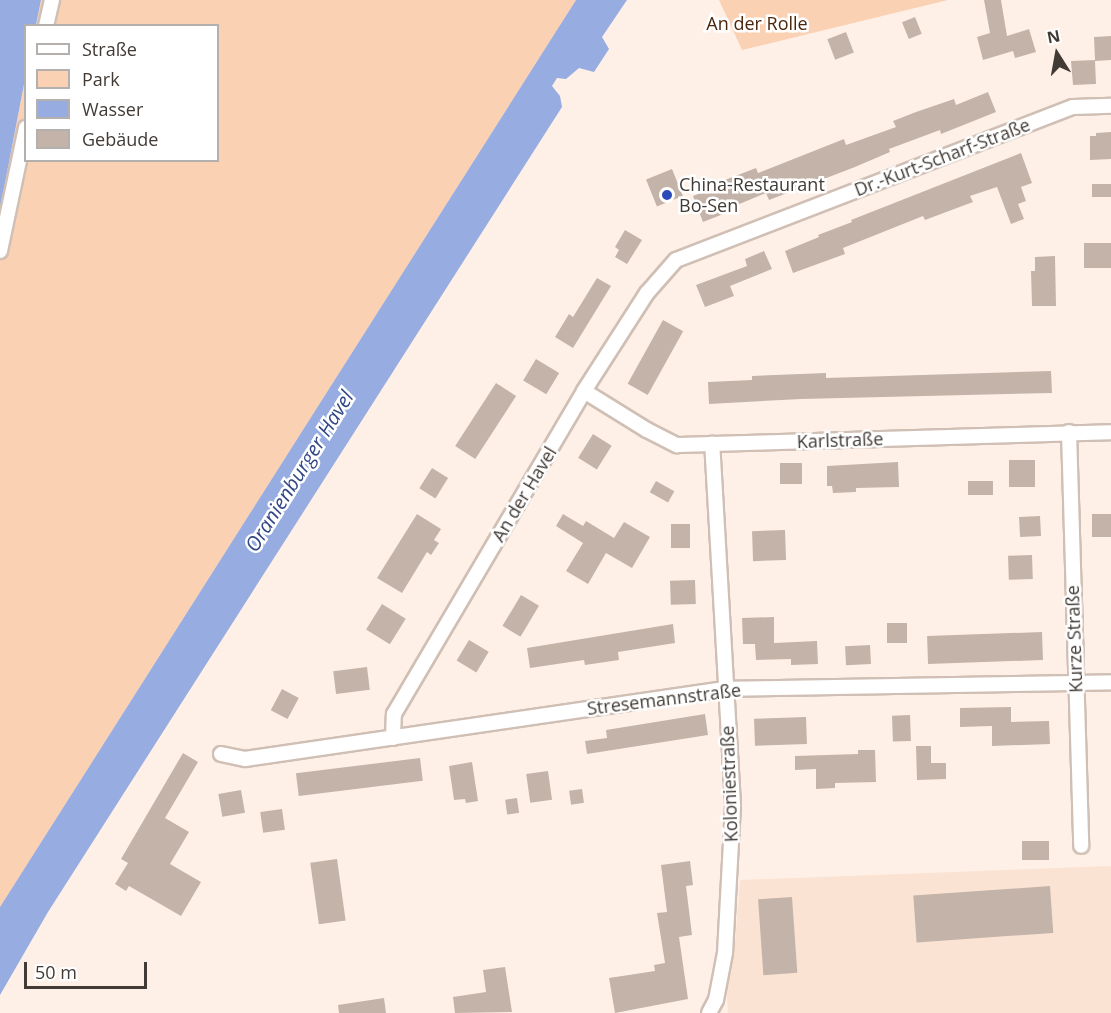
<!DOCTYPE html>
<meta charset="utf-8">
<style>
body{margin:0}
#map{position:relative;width:1111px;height:1013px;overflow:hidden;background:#fff0e7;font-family:"Open Sans",sans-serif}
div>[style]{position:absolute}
.built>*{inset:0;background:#fbe3d3}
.green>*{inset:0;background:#fbd1b4}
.water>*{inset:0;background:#97ace0}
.building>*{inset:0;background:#c4b3a8;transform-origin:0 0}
.roads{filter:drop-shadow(2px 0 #d0bfb4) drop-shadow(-2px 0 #d0bfb4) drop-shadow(0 2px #d0bfb4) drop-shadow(0 -2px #d0bfb4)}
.minor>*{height:14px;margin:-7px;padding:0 7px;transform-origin:7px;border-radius:7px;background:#fff}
.dots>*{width:16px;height:16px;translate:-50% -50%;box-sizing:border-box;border:3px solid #fff;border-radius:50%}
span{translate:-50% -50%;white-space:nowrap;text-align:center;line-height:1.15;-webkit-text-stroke:5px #fff;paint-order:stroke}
.park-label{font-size:18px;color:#4a270c}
.street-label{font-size:18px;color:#413a35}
.poi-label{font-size:18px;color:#413a35}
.left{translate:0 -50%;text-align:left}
.water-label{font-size:20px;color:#314786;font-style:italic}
.legend{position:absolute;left:24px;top:24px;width:195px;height:138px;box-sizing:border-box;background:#fff;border:2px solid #b3b0ae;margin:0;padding:8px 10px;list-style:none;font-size:18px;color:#413a35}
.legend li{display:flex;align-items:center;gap:12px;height:30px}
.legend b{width:30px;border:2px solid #b3b0ae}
.north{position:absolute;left:1027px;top:24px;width:60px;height:60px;-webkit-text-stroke:4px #fff;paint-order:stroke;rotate:349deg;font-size:16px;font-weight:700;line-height:24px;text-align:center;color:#413a35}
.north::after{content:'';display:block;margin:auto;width:21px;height:27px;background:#413a35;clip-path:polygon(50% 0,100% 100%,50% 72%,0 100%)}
.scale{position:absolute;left:24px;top:962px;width:123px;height:27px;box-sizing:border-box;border:3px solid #413a35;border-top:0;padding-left:8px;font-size:18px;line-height:21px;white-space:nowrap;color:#413a35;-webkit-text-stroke:4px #fff;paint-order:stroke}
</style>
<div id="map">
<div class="built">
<i style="clip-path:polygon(1111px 866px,1111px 1013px,728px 1013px,726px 980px,735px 942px,740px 880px)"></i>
</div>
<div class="green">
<i style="clip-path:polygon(41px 0,576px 0,0 907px,0 209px,25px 79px,26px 160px,218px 160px,218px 26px,36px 25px)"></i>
<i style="clip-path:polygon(719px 0,948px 0,742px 50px)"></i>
</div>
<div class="water">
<i style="clip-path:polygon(0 0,41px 0,36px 25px,26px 26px,25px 79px,0 209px)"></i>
<i style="clip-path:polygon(576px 0,627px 0,602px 37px,609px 49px,594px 72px,579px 68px,566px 79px,557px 78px,552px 86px,560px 96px,562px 107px,48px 912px,0 995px,0 907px)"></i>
</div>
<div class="building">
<i style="clip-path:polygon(984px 0,1001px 0,1007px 36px,1029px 29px,1036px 52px,1015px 58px,1013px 51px,983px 60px,977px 37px,990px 33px)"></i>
<i style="left:915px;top:17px;width:18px;height:14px;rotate:68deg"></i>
<i style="left:846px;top:32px;width:22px;height:20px;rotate:69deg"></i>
<i style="clip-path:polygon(1111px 36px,1111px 60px,1095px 61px,1096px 84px,1073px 85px,1071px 61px,1095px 60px,1094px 37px)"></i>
<i style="clip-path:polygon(988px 92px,996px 112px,941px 134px,940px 130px,889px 149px,890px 152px,855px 167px,769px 200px,766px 193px,725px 210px,726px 213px,703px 222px,693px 196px,726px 183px,725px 180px,756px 168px,758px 173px,844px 139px,846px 145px,896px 127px,893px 121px,916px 112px,954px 99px,956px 105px)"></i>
<i style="clip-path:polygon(1111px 132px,1111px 159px,1090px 160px,1090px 136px,1096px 136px,1096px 133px)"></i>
<i style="clip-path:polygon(1021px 153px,1032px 183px,1021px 187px,1026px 201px,1018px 204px,1024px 219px,1011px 224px,997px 187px,970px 196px,973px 202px,925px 220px,923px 216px,843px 248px,845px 254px,793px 273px,785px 251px,819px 237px,818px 235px,852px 222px,851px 220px)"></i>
<i style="left:672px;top:169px;width:29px;height:28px;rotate:68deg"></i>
<i style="left:1111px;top:184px;width:13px;height:19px;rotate:90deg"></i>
<i style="clip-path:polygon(625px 230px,642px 240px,627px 264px,615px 257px,619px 250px,615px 247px)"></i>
<i style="left:1111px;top:243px;width:25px;height:27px;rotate:90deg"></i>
<i style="clip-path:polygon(764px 251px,772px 269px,730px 286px,734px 296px,705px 307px,696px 285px,747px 266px,745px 259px)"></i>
<i style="clip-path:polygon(1055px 256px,1056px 306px,1032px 306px,1031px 271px,1035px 271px,1035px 257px)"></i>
<i style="clip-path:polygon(597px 278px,611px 286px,573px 348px,555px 337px,569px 314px,573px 317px)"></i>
<i style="left:663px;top:320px;width:23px;height:73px;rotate:29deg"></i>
<i style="left:536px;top:359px;width:27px;height:25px;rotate:31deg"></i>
<i style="clip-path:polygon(1051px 371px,1052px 393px,801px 399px,709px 404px,708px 382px,752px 380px,752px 376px,826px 373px,826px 378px)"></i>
<i style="left:496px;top:383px;width:24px;height:75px;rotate:33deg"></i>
<i style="left:593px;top:434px;width:22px;height:28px;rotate:32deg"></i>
<i style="left:1009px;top:460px;width:26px;height:27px"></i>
<i style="clip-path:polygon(898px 462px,899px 487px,856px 488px,856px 492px,833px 493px,832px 486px,827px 486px,827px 466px)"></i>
<i style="left:780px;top:463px;width:22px;height:21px"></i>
<i style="left:432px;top:468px;width:19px;height:24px;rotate:32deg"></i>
<i style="left:656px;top:481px;width:21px;height:13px;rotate:29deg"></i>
<i style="left:993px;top:481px;width:14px;height:25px;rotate:90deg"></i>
<i style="clip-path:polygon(417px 514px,441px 529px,434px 540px,439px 543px,431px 555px,427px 552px,402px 593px,377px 578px)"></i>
<i style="clip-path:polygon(563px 514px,583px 526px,586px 521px,614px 538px,624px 522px,650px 537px,632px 568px,606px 553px,588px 584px,566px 571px,583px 543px,556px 526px)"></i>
<i style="left:1092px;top:514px;width:19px;height:23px"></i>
<i style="left:1040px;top:516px;width:20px;height:21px;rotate:87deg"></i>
<i style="left:671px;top:524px;width:19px;height:24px"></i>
<i style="left:785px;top:530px;width:30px;height:33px;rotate:88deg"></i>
<i style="left:1032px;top:555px;width:24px;height:24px;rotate:88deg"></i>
<i style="left:695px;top:580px;width:24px;height:25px;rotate:88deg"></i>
<i style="left:521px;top:595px;width:21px;height:36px;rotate:31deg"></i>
<i style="left:382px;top:604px;width:28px;height:30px;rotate:32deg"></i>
<i style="clip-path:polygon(774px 617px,774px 643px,817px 641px,818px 664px,791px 665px,791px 659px,756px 660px,755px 644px,743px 644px,742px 618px)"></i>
<i style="left:887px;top:623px;width:20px;height:20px"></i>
<i style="clip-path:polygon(673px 624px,675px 643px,618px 652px,619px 660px,585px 665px,584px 660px,530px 668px,527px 648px)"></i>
<i style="left:1042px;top:632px;width:28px;height:115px;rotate:88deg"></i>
<i style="left:469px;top:640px;width:23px;height:24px;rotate:31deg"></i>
<i style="left:870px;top:645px;width:19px;height:25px;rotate:87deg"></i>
<i style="left:367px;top:667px;width:23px;height:34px;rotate:83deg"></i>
<i style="left:282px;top:689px;width:19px;height:24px;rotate:28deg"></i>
<i style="clip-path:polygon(1011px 707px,1011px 722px,1049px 721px,1050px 744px,992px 746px,992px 726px,960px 727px,960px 708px)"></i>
<i style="clip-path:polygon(705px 714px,708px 735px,587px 754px,585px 741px,607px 738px,606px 730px)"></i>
<i style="left:910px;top:715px;width:26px;height:18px;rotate:88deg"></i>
<i style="left:806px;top:717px;width:27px;height:52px;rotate:88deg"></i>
<i style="clip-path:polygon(916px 746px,931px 746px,931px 763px,946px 763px,946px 779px,917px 780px)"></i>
<i style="clip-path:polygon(858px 750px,875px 750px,876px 782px,835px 783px,835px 788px,816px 789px,816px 769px,795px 770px,795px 756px,858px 754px)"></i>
<i style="clip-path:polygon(183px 753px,198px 762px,165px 818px,189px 832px,170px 864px,201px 882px,181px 916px,129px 886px,126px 891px,115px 884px,128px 863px,121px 859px)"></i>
<i style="left:420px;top:758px;width:23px;height:125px;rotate:83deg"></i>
<i style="clip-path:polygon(472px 762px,478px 801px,466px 803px,465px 799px,454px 800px,449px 766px)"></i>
<i style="left:548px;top:771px;width:29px;height:22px;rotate:82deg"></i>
<i style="left:582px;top:789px;width:14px;height:13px;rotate:82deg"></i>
<i style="left:241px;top:790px;width:23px;height:23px;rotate:80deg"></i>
<i style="left:517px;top:798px;width:15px;height:12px;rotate:82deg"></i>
<i style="left:282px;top:809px;width:21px;height:22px;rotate:82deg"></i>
<i style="left:1049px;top:841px;width:19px;height:27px;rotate:90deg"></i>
<i style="left:337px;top:859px;width:62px;height:27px;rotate:82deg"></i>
<i style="clip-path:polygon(690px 861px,693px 885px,686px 886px,692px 935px,679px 937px,688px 999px,615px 1013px,609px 978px,655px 971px,654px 965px,665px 963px,657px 913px,667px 912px,661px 865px)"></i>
<i style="left:1050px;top:886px;width:47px;height:137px;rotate:86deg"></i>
<i style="left:792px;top:897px;width:76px;height:34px;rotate:86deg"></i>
<i style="clip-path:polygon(505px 967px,512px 1012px,455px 1013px,453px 997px,486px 992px,483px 970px)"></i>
<i style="clip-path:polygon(384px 998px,386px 1013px,339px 1013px,338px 1005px)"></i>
</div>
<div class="roads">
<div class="minor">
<i style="left:46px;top:26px;width:27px;rotate:-77deg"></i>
<i style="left:0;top:251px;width:126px;rotate:-78.1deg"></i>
<i style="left:584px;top:391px;width:74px;rotate:31.8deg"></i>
<i style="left:647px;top:430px;width:34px;rotate:27deg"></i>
<i style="left:677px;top:445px;width:434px;rotate:-1.7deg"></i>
<i style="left:1069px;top:432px;width:414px;rotate:88.3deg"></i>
<i style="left:393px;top:738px;width:24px;rotate:-88deg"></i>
<i style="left:394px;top:714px;width:375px;rotate:-59.5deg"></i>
<i style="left:584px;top:391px;width:117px;rotate:-57.3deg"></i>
<i style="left:647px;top:293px;width:44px;rotate:-48.7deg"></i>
<i style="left:676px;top:260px;width:425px;rotate:-21.1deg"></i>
<i style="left:1073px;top:107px;width:38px;rotate:-2deg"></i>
<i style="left:221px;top:754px;width:25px;rotate:12deg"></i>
<i style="left:245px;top:759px;width:485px;rotate:-8.3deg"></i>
<i style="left:725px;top:689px;width:386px;rotate:-1deg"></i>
<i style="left:709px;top:1013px;width:15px;rotate:-62deg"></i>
<i style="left:716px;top:1000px;width:48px;rotate:-79.2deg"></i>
<i style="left:725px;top:953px;width:148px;rotate:-86.9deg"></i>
<i style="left:733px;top:805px;width:362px;rotate:-93.3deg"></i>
</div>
</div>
<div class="dots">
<i style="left:667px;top:195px;background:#2b49b9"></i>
</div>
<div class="park-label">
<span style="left:757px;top:23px">An der Rolle</span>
</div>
<div class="street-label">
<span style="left:942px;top:157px;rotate:-21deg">Dr.-Kurt-Scharf-Straße</span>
<span style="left:840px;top:440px;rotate:-2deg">Karlstraße</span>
<span style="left:524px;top:494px;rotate:-59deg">An der Havel</span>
<span style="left:1074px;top:639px;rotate:-92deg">Kurze Straße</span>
<span style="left:664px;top:699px;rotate:-7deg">Stresemannstraße</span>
<span style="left:729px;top:784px;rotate:-92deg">Koloniestraße</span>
</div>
<div class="poi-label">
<span class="left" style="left:679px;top:195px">China-Restaurant<br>Bo-Sen</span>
</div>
<div class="water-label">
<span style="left:299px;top:471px;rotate:-58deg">Oranienburger Havel</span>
</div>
<ul class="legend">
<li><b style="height:8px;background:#fff"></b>Straße</li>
<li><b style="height:16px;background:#fbd1b4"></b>Park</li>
<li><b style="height:16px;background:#97ace0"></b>Wasser</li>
<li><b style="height:16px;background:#c4b3a8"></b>Gebäude</li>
</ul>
<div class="north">N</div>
<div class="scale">50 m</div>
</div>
